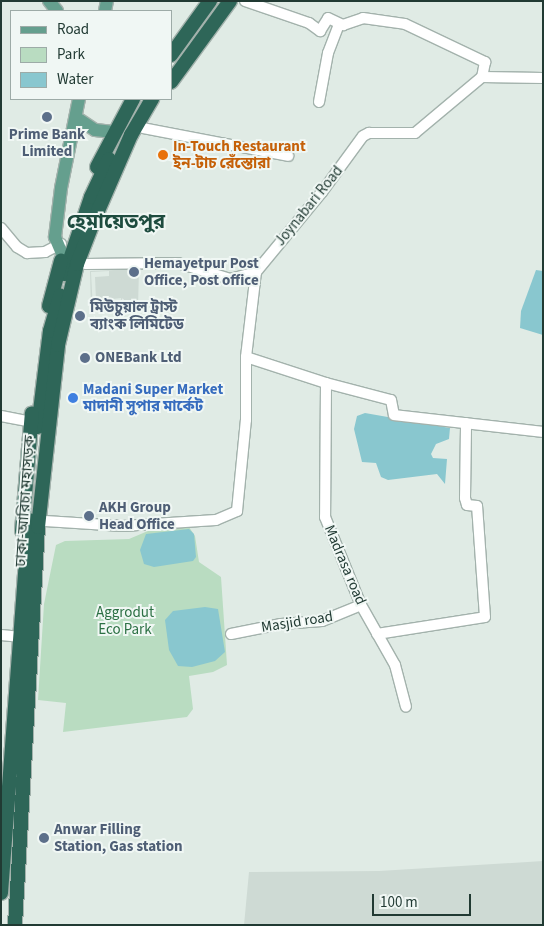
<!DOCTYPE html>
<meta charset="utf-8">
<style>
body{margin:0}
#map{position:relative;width:544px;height:926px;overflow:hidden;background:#e0ebe5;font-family:"Source Sans 3","Noto Sans Bengali",sans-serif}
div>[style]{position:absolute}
.built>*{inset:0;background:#cedad4}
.green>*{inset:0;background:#b9dcc1}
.water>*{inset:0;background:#89c7cf}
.roads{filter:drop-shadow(1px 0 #a3b2ac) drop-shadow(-1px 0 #a3b2ac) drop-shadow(0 1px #a3b2ac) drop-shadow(0 -1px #a3b2ac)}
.minor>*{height:10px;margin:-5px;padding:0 5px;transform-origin:5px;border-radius:5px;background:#fff}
.major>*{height:12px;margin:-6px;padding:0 6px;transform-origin:6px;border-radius:6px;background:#659f8e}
.highway>*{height:14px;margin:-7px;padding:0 7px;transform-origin:7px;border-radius:7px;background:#2e6658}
.dots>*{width:14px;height:14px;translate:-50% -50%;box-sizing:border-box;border:2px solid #f0f7f4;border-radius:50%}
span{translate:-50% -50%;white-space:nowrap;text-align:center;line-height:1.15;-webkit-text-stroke:4px #f0f7f4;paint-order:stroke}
.service-label{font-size:15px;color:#4e5e75;font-weight:700}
.left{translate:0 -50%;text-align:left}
.food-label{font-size:15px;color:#c56008;font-weight:700}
.street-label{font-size:15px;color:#213a33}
.shop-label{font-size:15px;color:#366cbe;font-weight:700}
.park-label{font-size:15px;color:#2c7044}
.district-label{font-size:20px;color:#1e4c3f;font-weight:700}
.frame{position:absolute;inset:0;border:2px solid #213a33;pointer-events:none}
.legend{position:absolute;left:10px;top:10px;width:162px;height:90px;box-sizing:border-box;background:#f0f7f4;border:1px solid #9daba7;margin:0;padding:6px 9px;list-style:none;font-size:15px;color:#213a33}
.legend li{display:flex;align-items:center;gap:10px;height:25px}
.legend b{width:25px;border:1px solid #9daba7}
.scale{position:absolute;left:372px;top:894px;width:99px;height:22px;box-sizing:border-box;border:2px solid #213a33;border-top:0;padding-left:6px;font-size:15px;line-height:18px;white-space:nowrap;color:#213a33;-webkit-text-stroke:4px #f0f7f4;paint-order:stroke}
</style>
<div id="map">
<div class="built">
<i style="clip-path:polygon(evenodd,139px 269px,138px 307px,91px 311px,90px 271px,139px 269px,109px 271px,109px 276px,95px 277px,96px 301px,121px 298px,122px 307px,93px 310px,91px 272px,109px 271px)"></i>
<i style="clip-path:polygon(543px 861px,543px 925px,244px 925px,249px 872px,379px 871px)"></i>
</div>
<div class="green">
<i style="clip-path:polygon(189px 527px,195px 536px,199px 562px,221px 577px,227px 665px,213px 672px,189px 676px,193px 709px,187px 717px,63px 732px,66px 703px,38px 700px,44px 604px,56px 545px,65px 541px,129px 539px,155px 528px)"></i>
</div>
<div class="water">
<i style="clip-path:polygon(536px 270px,543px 271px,543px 335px,520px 328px,521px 311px)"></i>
<i style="clip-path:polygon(365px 413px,450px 428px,449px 439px,436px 444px,431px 454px,433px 458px,447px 459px,445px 484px,437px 474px,388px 480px,381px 477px,376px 463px,362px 462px,354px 429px,357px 416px)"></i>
<i style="clip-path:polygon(189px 529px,194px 534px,196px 557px,193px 561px,154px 567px,144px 564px,140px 550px,146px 534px)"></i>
<i style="clip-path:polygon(205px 607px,218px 609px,225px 652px,215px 661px,192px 667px,178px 666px,169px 650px,165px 620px,173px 611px)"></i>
</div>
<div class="roads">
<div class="minor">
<i style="left:245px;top:1px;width:68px;rotate:19deg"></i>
<i style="left:309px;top:23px;width:14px;rotate:36deg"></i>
<i style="left:320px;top:31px;width:15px;rotate:-58deg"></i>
<i style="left:328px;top:18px;width:17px;rotate:25deg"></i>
<i style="left:343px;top:25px;width:21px;rotate:-19deg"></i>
<i style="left:363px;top:18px;width:42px;rotate:8.1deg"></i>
<i style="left:405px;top:24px;width:89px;rotate:25.4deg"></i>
<i style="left:485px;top:62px;width:15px;rotate:101deg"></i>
<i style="left:482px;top:77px;width:61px;rotate:0.9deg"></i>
<i style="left:319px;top:102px;width:50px;rotate:-79.6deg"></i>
<i style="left:328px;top:53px;width:31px;rotate:-69deg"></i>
<i style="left:143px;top:128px;width:148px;rotate:10.9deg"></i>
<i style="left:1px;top:228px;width:25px;rotate:50deg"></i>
<i style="left:17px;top:247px;width:12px;rotate:31deg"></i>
<i style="left:27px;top:253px;width:18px;rotate:-3deg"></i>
<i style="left:45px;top:252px;width:18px;rotate:-27deg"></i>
<i style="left:85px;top:264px;width:93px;rotate:-0.6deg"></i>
<i style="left:178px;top:263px;width:54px;rotate:17.1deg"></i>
<i style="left:230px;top:279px;width:27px;rotate:-15deg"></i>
<i style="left:256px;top:272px;width:104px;rotate:-50.5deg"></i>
<i style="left:322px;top:192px;width:69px;rotate:-53.8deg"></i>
<i style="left:363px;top:136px;width:7px;rotate:-27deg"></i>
<i style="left:369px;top:133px;width:46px"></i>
<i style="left:415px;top:133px;width:87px;rotate:-39.9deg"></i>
<i style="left:246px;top:357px;width:84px;rotate:18deg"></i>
<i style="left:326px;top:383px;width:67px;rotate:14.7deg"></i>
<i style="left:391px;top:400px;width:15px;rotate:79deg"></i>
<i style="left:394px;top:415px;width:150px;rotate:6.5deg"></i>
<i style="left:326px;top:383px;width:134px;rotate:90.4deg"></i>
<i style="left:325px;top:517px;width:95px;rotate:67.8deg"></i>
<i style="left:361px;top:605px;width:69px;rotate:60.5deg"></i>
<i style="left:395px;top:665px;width:43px;rotate:75.3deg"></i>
<i style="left:1px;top:416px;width:31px;rotate:11deg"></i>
<i style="left:45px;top:521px;width:78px;rotate:3.7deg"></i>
<i style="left:123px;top:526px;width:93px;rotate:-3.7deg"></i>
<i style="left:216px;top:520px;width:23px;rotate:-23deg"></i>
<i style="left:237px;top:511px;width:91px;rotate:-84.4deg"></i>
<i style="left:246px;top:420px;width:63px;rotate:-90deg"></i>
<i style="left:246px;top:357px;width:86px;rotate:-83.3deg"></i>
<i style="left:231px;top:634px;width:51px;rotate:-11.3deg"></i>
<i style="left:281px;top:624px;width:41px;rotate:-4.2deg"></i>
<i style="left:322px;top:621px;width:42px;rotate:-22.3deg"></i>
<i style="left:377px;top:634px;width:109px;rotate:-8.9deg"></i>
<i style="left:485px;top:617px;width:111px;rotate:-94.1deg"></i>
<i style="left:477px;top:506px;width:10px;rotate:-174deg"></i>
<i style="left:467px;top:505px;width:7px;rotate:-106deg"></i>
<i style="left:465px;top:498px;width:75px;rotate:-89.2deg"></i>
<i style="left:1px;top:635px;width:20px;rotate:6deg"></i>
</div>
<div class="major">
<i style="left:49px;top:1px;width:13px;rotate:51deg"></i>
<i style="left:105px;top:11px;width:10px;rotate:-79deg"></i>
<i style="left:80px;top:120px;width:18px;rotate:34deg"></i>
<i style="left:95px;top:130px;width:19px;rotate:6deg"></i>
<i style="left:63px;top:256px;width:21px;rotate:-113deg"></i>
<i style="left:55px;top:237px;width:49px;rotate:-83deg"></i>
<i style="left:61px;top:188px;width:91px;rotate:-78.6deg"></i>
</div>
<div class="highway">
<i style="left:171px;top:55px;width:67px;rotate:-54.2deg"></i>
<i style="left:171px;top:82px;width:100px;rotate:-53.9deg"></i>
<i style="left:97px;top:167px;width:77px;rotate:-62.1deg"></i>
<i style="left:65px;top:274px;width:81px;rotate:-71.3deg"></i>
<i style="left:91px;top:197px;width:42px;rotate:-64.7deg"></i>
<i style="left:49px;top:306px;width:47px;rotate:-75.1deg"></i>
<i style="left:38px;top:427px;width:97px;rotate:-82.9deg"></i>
<i style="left:50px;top:331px;width:37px;rotate:-74deg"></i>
<i style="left:22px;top:531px;width:118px;rotate:-85.2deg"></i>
<i style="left:1px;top:893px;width:374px;rotate:-85.7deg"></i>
<i style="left:15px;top:925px;width:399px;rotate:-86.7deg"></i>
<i style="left:38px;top:527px;width:183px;rotate:-83.7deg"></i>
<i style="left:58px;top:345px;width:83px;rotate:-76.8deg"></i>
<i style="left:77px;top:264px;width:47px;rotate:-68.9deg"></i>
<i style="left:94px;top:220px;width:93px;rotate:-66.5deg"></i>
<i style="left:131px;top:135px;width:42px;rotate:-59.7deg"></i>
</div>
</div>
<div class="dots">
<i style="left:47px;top:117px;background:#5c6f8a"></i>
<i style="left:163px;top:155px;background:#e8710a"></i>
<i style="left:134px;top:272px;background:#5c6f8a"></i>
<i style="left:80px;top:316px;background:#5c6f8a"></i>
<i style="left:85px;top:358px;background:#5c6f8a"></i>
<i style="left:73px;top:398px;background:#3f7fe0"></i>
<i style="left:89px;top:516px;background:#5c6f8a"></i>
<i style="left:44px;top:838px;background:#5c6f8a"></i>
</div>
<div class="service-label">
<span style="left:47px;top:143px">Prime Bank<br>Limited</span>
<span class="left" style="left:144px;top:272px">Hemayetpur Post<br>Office, Post office</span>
<span class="left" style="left:90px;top:316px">মিউচুয়াল ট্রাস্ট<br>ব্যাংক লিমিটেড</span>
<span class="left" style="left:95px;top:358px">ONEBank Ltd</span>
<span class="left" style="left:99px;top:516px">AKH Group<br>Head Office</span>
<span class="left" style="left:54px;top:838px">Anwar Filling<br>Station, Gas station</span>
</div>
<div class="food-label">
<span class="left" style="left:173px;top:155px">In-Touch Restaurant<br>ইন-টাচ রেঁস্তোরা</span>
</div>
<div class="street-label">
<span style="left:309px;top:206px;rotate:-51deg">Joynabari Road</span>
<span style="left:25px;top:501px;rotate:-86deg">ঢাকা-আরিচা মহাসড়ক</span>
<span style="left:345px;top:565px;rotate:67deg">Madrasa road</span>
<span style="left:297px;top:622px;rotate:-9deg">Masjid road</span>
</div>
<div class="shop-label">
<span class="left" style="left:83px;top:398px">Madani Super Market<br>মাদানী সুপার মার্কেট</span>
</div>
<div class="park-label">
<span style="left:125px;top:621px">Aggrodut<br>Eco Park</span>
</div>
<div class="district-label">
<span style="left:116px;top:222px">হেমায়েতপুর</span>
</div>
<div class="frame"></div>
<ul class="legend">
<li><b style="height:6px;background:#659f8e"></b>Road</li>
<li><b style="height:14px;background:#b9dcc1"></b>Park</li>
<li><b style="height:14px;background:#89c7cf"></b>Water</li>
</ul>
<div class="scale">100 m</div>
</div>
